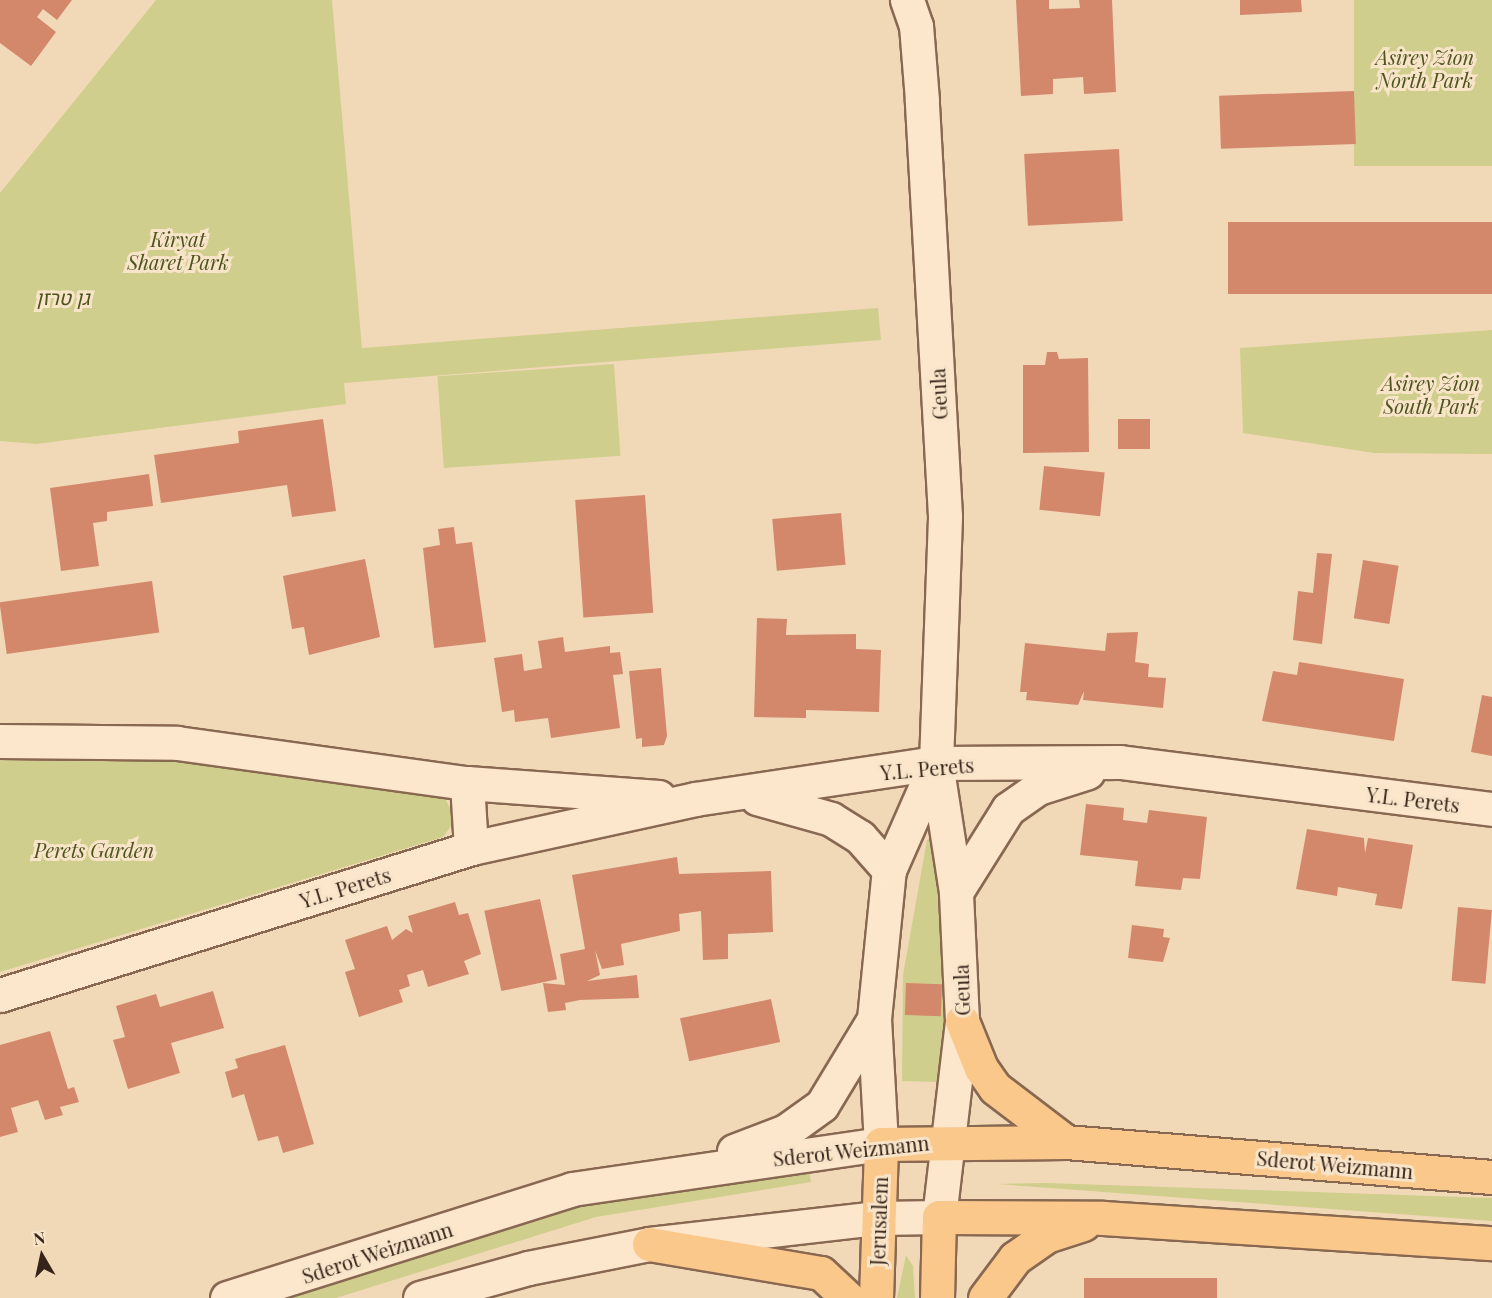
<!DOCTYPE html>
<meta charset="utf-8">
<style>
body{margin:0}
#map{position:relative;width:1492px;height:1298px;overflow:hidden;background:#f1d9b8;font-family:"Playfair Display",Heebo,serif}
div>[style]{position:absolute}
.green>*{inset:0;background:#d0ce8c;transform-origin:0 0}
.building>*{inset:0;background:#d3886b;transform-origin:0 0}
.roads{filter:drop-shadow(2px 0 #896852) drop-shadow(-2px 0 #896852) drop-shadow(0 2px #896852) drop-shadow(0 -2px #896852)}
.minor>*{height:33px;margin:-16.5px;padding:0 16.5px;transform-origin:16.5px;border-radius:16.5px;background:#fce7cc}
.major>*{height:33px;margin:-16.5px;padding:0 16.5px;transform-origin:16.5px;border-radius:16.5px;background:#fac88b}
span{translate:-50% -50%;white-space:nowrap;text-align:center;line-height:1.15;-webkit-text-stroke:6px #f8e4c9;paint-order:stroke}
.park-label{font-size:20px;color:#4e541e;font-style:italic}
.street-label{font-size:20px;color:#362319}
.north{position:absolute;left:12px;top:1226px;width:60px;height:60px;-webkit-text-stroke:4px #f8e4c9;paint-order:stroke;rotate:351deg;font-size:16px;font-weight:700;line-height:24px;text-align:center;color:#362319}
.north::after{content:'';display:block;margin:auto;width:21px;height:27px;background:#362319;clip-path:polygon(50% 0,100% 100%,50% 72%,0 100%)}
</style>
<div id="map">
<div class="green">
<i style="clip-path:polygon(156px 0,332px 0,362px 348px,878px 308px,881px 340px,344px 383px,346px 404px,36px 444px,0 441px,0 193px)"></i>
<i style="left:1354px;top:0;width:138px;height:166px"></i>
<i style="clip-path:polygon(1492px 330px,1492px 454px,1374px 453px,1243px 433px,1240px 348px)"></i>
<i style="left:614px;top:364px;width:92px;height:177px;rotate:86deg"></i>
<i style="clip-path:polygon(175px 757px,440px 789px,452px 812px,451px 826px,443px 837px,0 972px,0 758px)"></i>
<i style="clip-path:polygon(934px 837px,947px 1027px,940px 1082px,902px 1081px,903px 975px,927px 840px)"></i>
<i style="clip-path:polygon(808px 1167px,811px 1182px,596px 1217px,336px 1298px,286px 1298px,608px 1194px)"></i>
<i style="clip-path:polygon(1046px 1183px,1492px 1198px,1492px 1221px,997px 1184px)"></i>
<i style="clip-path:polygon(906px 1255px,913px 1266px,915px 1298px,897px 1298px)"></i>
</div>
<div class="building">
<i style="clip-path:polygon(0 0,72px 0,57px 20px,43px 9px,37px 17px,56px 32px,31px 66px,0 43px)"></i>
<i style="clip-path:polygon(1016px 0,1049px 0,1049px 9px,1080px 8px,1079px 0,1112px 0,1116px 92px,1084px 94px,1083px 77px,1053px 79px,1053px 94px,1021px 96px)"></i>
<i style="clip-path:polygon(1240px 0,1301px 0,1302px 12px,1240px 15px)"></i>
<i style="left:1354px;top:91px;width:53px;height:135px;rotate:88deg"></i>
<i style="left:1119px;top:149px;width:72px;height:95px;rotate:87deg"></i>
<i style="left:1492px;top:222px;width:72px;height:264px;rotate:90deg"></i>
<i style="clip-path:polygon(1047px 352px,1057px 352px,1059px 359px,1088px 358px,1089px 452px,1023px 453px,1023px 365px,1045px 365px)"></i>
<i style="clip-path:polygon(323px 419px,336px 511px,292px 517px,287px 485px,161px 503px,154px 455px,239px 443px,238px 431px)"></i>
<i style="left:1118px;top:419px;width:32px;height:30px"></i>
<i style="left:1044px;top:466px;width:61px;height:44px;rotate:6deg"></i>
<i style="clip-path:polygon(149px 474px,153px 506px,107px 512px,107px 521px,93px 523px,99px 566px,61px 571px,50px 488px)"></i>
<i style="left:645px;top:495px;width:118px;height:70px;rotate:86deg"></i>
<i style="left:841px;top:513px;width:52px;height:69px;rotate:85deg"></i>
<i style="clip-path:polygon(454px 527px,456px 544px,472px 542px,486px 642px,434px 648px,423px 548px,440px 545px,438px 529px)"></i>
<i style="clip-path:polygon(1317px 553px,1332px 554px,1322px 644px,1293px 640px,1298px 591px,1313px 593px)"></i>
<i style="clip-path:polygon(365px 559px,380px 637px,309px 655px,304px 627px,292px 629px,283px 576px)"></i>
<i style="left:1363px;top:560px;width:36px;height:59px;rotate:9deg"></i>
<i style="left:152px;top:581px;width:52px;height:154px;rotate:82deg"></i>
<i style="clip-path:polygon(757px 618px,787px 619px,786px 635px,856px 634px,856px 649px,881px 650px,879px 712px,806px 710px,806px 718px,754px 717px)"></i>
<i style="clip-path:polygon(1138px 632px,1135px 662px,1149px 664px,1148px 677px,1166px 678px,1163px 708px,1083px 700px,1084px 691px,1078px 705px,1026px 700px,1027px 692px,1020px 692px,1025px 643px,1105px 651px,1107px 633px)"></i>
<i style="clip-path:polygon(563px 637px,565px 652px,610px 646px,610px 653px,620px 652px,623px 674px,613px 675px,620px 728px,551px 738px,548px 718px,515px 722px,514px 710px,502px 712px,494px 658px,522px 654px,524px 671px,542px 668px,538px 641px)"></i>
<i style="clip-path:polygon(1299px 662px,1404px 679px,1394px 741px,1262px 721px,1273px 671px,1297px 675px)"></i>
<i style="clip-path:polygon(661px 668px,667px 736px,664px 745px,642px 747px,642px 738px,636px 739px,629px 671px)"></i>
<i style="clip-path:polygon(1482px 695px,1492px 697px,1492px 756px,1471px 752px)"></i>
<i style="clip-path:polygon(1086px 804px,1124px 808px,1123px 820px,1147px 823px,1149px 810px,1207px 817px,1200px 879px,1183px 878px,1181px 890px,1135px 886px,1138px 861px,1080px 855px)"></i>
<i style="clip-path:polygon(1307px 829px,1364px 838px,1365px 853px,1368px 838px,1413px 845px,1402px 909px,1375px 905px,1377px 894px,1338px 887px,1337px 896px,1296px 889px)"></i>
<i style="clip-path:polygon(677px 857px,679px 874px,771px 871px,773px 932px,728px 934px,728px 959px,703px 960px,701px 911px,679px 914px,680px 931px,621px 944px,624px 965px,602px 969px,595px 950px,600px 975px,587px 981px,637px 975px,639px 998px,580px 1000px,565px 1003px,566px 1010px,548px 1012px,543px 983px,565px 985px,560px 954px,585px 949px,572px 875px)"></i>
<i style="left:540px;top:899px;width:82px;height:57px;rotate:78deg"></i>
<i style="clip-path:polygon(455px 902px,459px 915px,468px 913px,481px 954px,464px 961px,469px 974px,428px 987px,423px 970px,407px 975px,410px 986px,399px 990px,403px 1002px,359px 1017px,345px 972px,355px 969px,345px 940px,387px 926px,392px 940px,406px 929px,413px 933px,408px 916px)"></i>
<i style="left:1458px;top:907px;width:34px;height:74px;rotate:5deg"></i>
<i style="clip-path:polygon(1132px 925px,1164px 929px,1163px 937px,1170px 938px,1163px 962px,1128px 958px)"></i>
<i style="left:906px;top:983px;width:36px;height:32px;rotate:2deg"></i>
<i style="clip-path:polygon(213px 991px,224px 1028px,171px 1043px,180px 1073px,128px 1089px,113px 1040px,125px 1037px,116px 1006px,156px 994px,160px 1007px)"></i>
<i style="left:771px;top:999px;width:44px;height:93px;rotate:78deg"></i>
<i style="clip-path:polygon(50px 1031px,68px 1089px,74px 1087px,79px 1102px,60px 1107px,63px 1115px,45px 1120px,38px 1100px,11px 1108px,18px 1132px,0 1137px,0 1045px)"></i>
<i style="clip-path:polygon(285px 1045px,314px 1144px,283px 1153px,278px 1136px,258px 1141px,244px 1094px,232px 1098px,225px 1072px,238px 1068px,235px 1059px)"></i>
<i style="left:1217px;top:1278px;width:20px;height:133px;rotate:90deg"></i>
</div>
<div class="roads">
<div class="minor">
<i style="left:0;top:741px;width:177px;rotate:0.6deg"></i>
<i style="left:177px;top:743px;width:293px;rotate:7.9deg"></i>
<i style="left:467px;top:783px;width:192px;rotate:4.2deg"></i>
<i style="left:467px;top:783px;width:65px;rotate:86.5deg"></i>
<i style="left:757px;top:798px;width:77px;rotate:15.8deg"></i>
<i style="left:831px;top:819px;width:34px;rotate:32deg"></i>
<i style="left:860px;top:837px;width:44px;rotate:48.7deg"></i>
<i style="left:956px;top:892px;width:98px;rotate:-57.9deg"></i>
<i style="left:1008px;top:809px;width:37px;rotate:-35deg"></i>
<i style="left:1038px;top:788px;width:52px;rotate:-17.7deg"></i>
<i style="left:0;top:995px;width:493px;rotate:-17.3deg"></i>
<i style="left:471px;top:848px;width:229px;rotate:-12.3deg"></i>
<i style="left:695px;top:799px;width:244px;rotate:-8.5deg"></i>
<i style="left:936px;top:763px;width:184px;rotate:-0.3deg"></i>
<i style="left:1120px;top:762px;width:375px;rotate:7.2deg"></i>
<i style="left:734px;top:1151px;width:56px;rotate:-21deg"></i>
<i style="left:786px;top:1131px;width:44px;rotate:-35.8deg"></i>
<i style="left:822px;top:1105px;width:100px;rotate:-58.8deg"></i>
<i style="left:227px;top:1298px;width:362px;rotate:-17.5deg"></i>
<i style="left:572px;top:1189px;width:312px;rotate:-8.3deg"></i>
<i style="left:881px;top:1144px;width:125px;rotate:-93.2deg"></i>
<i style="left:874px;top:1019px;width:150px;rotate:-84.3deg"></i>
<i style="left:889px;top:870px;width:117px;rotate:-66.3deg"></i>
<i style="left:420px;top:1298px;width:112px;rotate:-15.5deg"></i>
<i style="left:528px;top:1268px;width:123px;rotate:-11.2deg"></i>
<i style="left:649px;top:1244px;width:230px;rotate:-6.5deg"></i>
<i style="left:878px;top:1218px;width:61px;rotate:-0.9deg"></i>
<i style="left:939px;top:1217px;width:197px;rotate:-83.3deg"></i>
<i style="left:962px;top:1021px;width:129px;rotate:-92.7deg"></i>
<i style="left:956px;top:892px;width:131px;rotate:-98.8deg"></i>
<i style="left:936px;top:763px;width:247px;rotate:-87.9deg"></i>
<i style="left:945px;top:516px;width:417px;rotate:-93.2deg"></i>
<i style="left:922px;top:100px;width:74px;rotate:-94.6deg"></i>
<i style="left:916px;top:26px;width:28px;rotate:-109deg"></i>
</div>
<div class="major">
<i style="left:962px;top:1021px;width:51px;rotate:68deg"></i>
<i style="left:981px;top:1068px;width:24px;rotate:55deg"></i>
<i style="left:995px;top:1088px;width:89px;rotate:37.3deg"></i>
<i style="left:649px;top:1244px;width:174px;rotate:9.6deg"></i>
<i style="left:821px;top:1273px;width:37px;rotate:43deg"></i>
<i style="left:876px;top:1298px;width:154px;rotate:-88.1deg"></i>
<i style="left:881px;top:1144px;width:185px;rotate:-0.6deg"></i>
<i style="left:1066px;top:1142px;width:427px;rotate:4.7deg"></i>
<i style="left:937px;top:1298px;width:81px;rotate:-88.6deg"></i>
<i style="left:939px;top:1217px;width:164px;rotate:0.3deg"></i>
<i style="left:1103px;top:1218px;width:390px;rotate:3.7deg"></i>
<i style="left:985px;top:1298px;width:50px;rotate:-53.1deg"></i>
<i style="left:1015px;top:1258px;width:38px;rotate:-35deg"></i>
<i style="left:1046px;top:1236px;width:39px;rotate:-18deg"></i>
</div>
</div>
<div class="park-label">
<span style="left:1425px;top:68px">Asirey Zion<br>North Park</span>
<span style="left:178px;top:250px">Kiryat<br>Sharet Park</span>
<span style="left:63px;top:296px">גן טרזן</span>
<span style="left:1431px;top:394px">Asirey Zion<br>South Park</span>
<span style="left:94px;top:849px">Perets Garden</span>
</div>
<div class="street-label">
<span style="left:938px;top:394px;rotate:-93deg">Geula</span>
<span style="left:927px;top:768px;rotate:-5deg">Y.L. Perets</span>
<span style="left:1413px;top:799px;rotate:7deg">Y.L. Perets</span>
<span style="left:345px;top:887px;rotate:-17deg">Y.L. Perets</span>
<span style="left:961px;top:990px;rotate:-92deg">Geula</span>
<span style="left:851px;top:1150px;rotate:-6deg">Sderot Weizmann</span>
<span style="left:1335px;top:1164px;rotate:5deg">Sderot Weizmann</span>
<span style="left:878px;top:1221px;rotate:-88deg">Jerusalem</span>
<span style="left:377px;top:1252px;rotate:-18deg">Sderot Weizmann</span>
</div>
<div class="north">N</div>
</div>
